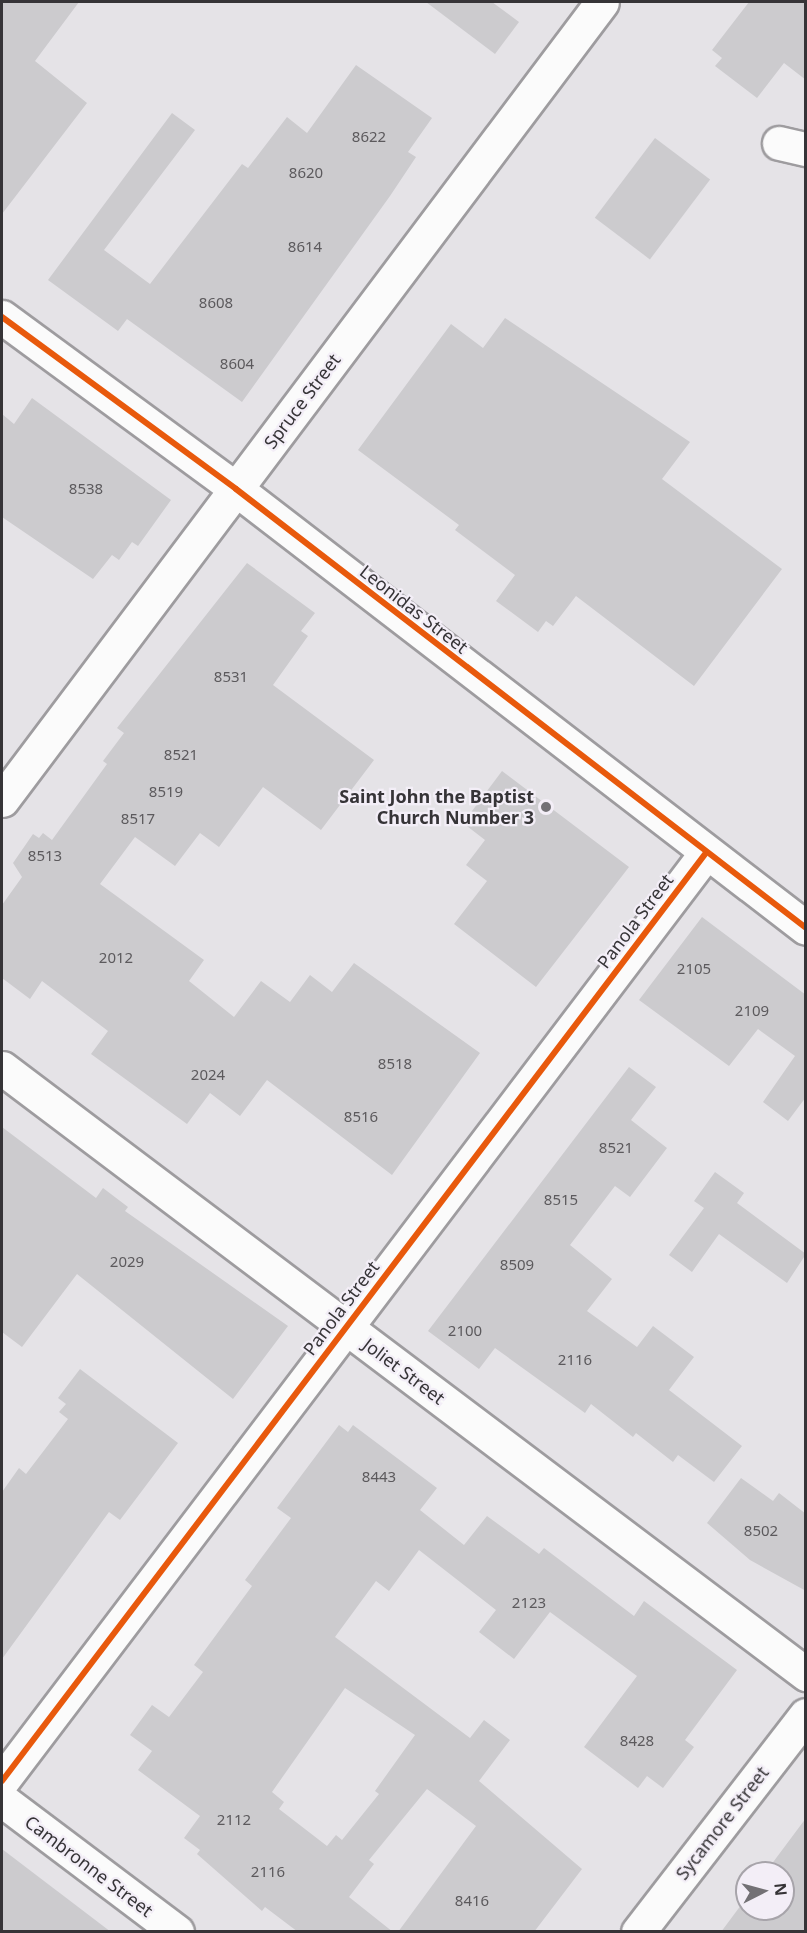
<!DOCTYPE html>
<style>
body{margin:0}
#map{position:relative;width:807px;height:1933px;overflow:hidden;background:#e5e3e7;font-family:"Noto Sans",sans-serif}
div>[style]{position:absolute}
.building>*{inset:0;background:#cccbce;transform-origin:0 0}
.roads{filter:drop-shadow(2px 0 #9e9c9f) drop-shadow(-2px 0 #9e9c9f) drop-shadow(0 2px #9e9c9f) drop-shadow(0 -2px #9e9c9f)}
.minor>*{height:33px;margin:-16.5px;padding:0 16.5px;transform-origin:16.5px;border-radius:16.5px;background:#fbfbfb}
.cycleway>*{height:6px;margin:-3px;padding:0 3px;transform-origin:3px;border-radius:3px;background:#e8590c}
.dots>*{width:16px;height:16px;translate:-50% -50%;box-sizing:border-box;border:3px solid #f3eef7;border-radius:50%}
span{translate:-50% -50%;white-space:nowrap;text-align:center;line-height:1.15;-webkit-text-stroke:4.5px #f3eef7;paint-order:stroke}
.number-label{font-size:15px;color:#5c5a5d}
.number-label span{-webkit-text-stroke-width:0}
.street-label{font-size:18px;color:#363437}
.poi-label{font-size:18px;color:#363437;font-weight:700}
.right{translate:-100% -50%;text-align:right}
.frame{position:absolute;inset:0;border:3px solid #363437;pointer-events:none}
.north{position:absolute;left:735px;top:1861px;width:60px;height:60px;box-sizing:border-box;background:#f3eef7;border:2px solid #a7a4aa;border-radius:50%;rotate:84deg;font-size:16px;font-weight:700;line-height:24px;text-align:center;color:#363437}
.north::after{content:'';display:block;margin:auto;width:21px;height:27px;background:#737175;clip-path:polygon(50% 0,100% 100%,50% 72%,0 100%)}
</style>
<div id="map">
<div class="building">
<i style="clip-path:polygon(2px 2px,79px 2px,35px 61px,87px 103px,2px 214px)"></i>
<i style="clip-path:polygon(426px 2px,492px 2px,519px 22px,495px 54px)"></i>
<i style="clip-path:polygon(749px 2px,806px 2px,806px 80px,784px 63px,757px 98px,715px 66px,722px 58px,712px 50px)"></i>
<i style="clip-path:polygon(356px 65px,432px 118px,408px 152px,416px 157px,390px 196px,242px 402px,127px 319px,118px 331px,48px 280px,172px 113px,195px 130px,104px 250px,150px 284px,242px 164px,248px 168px,287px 117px,307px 133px)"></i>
<i style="left:655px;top:138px;width:69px;height:100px;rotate:37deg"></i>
<i style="clip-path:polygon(505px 318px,690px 442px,662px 479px,782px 569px,694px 686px,576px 596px,553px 626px,546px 621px,538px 632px,496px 601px,515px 575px,455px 530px,459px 525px,358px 450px,451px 324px,483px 348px)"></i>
<i style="clip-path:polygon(32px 398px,171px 500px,138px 546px,132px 542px,119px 560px,112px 555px,93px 579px,2px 517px,2px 414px,14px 424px)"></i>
<i style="clip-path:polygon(247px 563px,315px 613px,301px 631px,308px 636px,273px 685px,374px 760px,321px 830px,263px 787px,219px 847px,200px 833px,175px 866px,135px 837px,100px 884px,204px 960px,189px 981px,234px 1017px,261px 981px,290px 1002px,310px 975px,332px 992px,354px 963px,480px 1053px,392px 1175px,267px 1080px,240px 1116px,210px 1093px,187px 1124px,91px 1054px,108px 1031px,42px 981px,30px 999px,2px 978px,2px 905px,22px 877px,13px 863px,33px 834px,39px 838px,43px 833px,52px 840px,107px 764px,103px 761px,124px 733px,117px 728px)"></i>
<i style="clip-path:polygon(502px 771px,629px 867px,536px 987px,454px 924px,487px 881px,466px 865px,485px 840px,463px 823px)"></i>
<i style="clip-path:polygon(702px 917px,806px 995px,806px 1097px,788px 1121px,763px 1102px,795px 1056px,758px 1029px,729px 1066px,639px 1000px)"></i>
<i style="clip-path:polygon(629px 1067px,656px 1087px,631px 1120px,667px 1148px,630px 1197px,615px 1186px,570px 1245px,612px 1279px,587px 1311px,637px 1347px,653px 1326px,694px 1357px,669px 1390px,742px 1446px,714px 1482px,678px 1455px,673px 1462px,636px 1433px,633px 1437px,591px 1404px,585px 1413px,495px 1348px,479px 1369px,428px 1331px)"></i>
<i style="clip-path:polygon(2px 1127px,96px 1198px,103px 1188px,128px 1207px,125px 1211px,288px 1326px,233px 1399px,77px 1274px,22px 1347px,2px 1332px)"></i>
<i style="clip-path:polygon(715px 1172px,744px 1193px,737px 1203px,806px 1254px,787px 1283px,719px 1234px,692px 1272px,669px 1255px,704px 1208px,694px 1201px)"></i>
<i style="clip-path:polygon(80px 1369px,178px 1443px,120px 1520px,109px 1512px,2px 1659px,2px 1492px,19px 1468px,26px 1474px,68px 1419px,59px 1412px,66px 1404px,58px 1398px)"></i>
<i style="clip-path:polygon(evenodd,339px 1425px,348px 1432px,353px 1425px,437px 1488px,420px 1510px,464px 1545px,487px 1516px,539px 1554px,544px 1548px,634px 1616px,644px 1601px,737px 1670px,685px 1740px,694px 1747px,663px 1788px,647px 1776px,638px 1788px,584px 1747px,637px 1676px,550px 1612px,514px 1659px,479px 1632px,496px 1610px,419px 1550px,389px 1591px,376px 1581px,335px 1637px,470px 1738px,484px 1720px,510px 1740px,479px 1781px,582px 1869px,534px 1932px,398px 1932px,476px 1826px,427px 1789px,369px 1860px,374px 1864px,349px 1897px,393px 1932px,298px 1932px,265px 1907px,262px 1911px,197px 1854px,200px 1850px,184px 1838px,200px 1816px,138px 1770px,152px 1751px,130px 1735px,152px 1705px,169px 1717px,203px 1672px,194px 1665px,252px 1586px,245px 1580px,291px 1518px,277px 1508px,339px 1425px,345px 1688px,415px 1735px,375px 1791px,379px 1794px,342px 1840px,336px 1835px,327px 1846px,279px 1809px,284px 1802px,272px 1792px,345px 1688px)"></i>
<i style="clip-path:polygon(741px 1478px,773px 1501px,779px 1493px,806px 1514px,806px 1591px,750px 1560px,707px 1523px)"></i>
<i style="clip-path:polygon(806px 1818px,806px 1932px,721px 1932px,747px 1897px,747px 1909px,783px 1909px,783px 1873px,765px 1873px)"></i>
<i style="clip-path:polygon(2px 1849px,111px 1932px,2px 1932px)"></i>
</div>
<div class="roads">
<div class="minor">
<i style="left:779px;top:143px;width:28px;rotate:13deg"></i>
<i style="left:2px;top:317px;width:290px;rotate:36.3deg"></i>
<i style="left:236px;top:489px;width:719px;rotate:37.6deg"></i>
<i style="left:2px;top:800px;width:998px;rotate:-53.06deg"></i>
<i style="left:2px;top:1068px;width:1007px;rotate:37.01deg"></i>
<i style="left:2px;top:1781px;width:1163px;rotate:-52.82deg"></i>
<i style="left:2px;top:1800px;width:219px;rotate:37deg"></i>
<i style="left:638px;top:1932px;width:274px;rotate:-52.3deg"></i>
</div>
</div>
<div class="cycleway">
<i style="left:2px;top:317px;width:290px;rotate:36.3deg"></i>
<i style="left:236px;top:489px;width:719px;rotate:37.6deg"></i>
<i style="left:2px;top:1781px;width:1163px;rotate:-52.82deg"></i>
</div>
<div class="dots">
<i style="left:546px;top:807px;background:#737175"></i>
</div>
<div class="number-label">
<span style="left:369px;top:137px">8622</span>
<span style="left:306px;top:173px">8620</span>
<span style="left:305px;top:247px">8614</span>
<span style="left:216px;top:303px">8608</span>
<span style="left:237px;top:364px">8604</span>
<span style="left:86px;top:489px">8538</span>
<span style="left:231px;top:677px">8531</span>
<span style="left:181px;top:755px">8521</span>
<span style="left:166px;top:792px">8519</span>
<span style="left:138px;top:819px">8517</span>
<span style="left:45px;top:856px">8513</span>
<span style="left:116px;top:958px">2012</span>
<span style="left:694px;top:969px">2105</span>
<span style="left:752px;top:1011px">2109</span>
<span style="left:395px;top:1064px">8518</span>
<span style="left:208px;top:1075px">2024</span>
<span style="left:361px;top:1117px">8516</span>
<span style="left:616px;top:1148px">8521</span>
<span style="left:561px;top:1200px">8515</span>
<span style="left:127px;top:1262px">2029</span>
<span style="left:517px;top:1265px">8509</span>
<span style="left:465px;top:1331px">2100</span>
<span style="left:575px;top:1360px">2116</span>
<span style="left:379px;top:1477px">8443</span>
<span style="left:761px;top:1531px">8502</span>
<span style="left:529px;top:1603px">2123</span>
<span style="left:637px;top:1741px">8428</span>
<span style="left:234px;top:1820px">2112</span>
<span style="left:268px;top:1872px">2116</span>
<span style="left:472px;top:1901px">8416</span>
</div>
<div class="street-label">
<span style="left:302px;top:401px;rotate:-53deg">Spruce Street</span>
<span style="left:414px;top:609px;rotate:38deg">Leonidas Street</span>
<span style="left:635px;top:921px;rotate:-53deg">Panola Street</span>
<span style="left:341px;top:1308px;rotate:-53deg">Panola Street</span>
<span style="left:404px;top:1371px;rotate:37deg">Joliet Street</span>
<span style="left:722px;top:1823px;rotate:-52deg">Sycamore Street</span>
<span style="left:89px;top:1866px;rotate:37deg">Cambronne Street</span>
</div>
<div class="poi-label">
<span class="right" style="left:534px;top:807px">Saint John the Baptist<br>Church Number 3</span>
</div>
<div class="frame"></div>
<div class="north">N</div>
</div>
